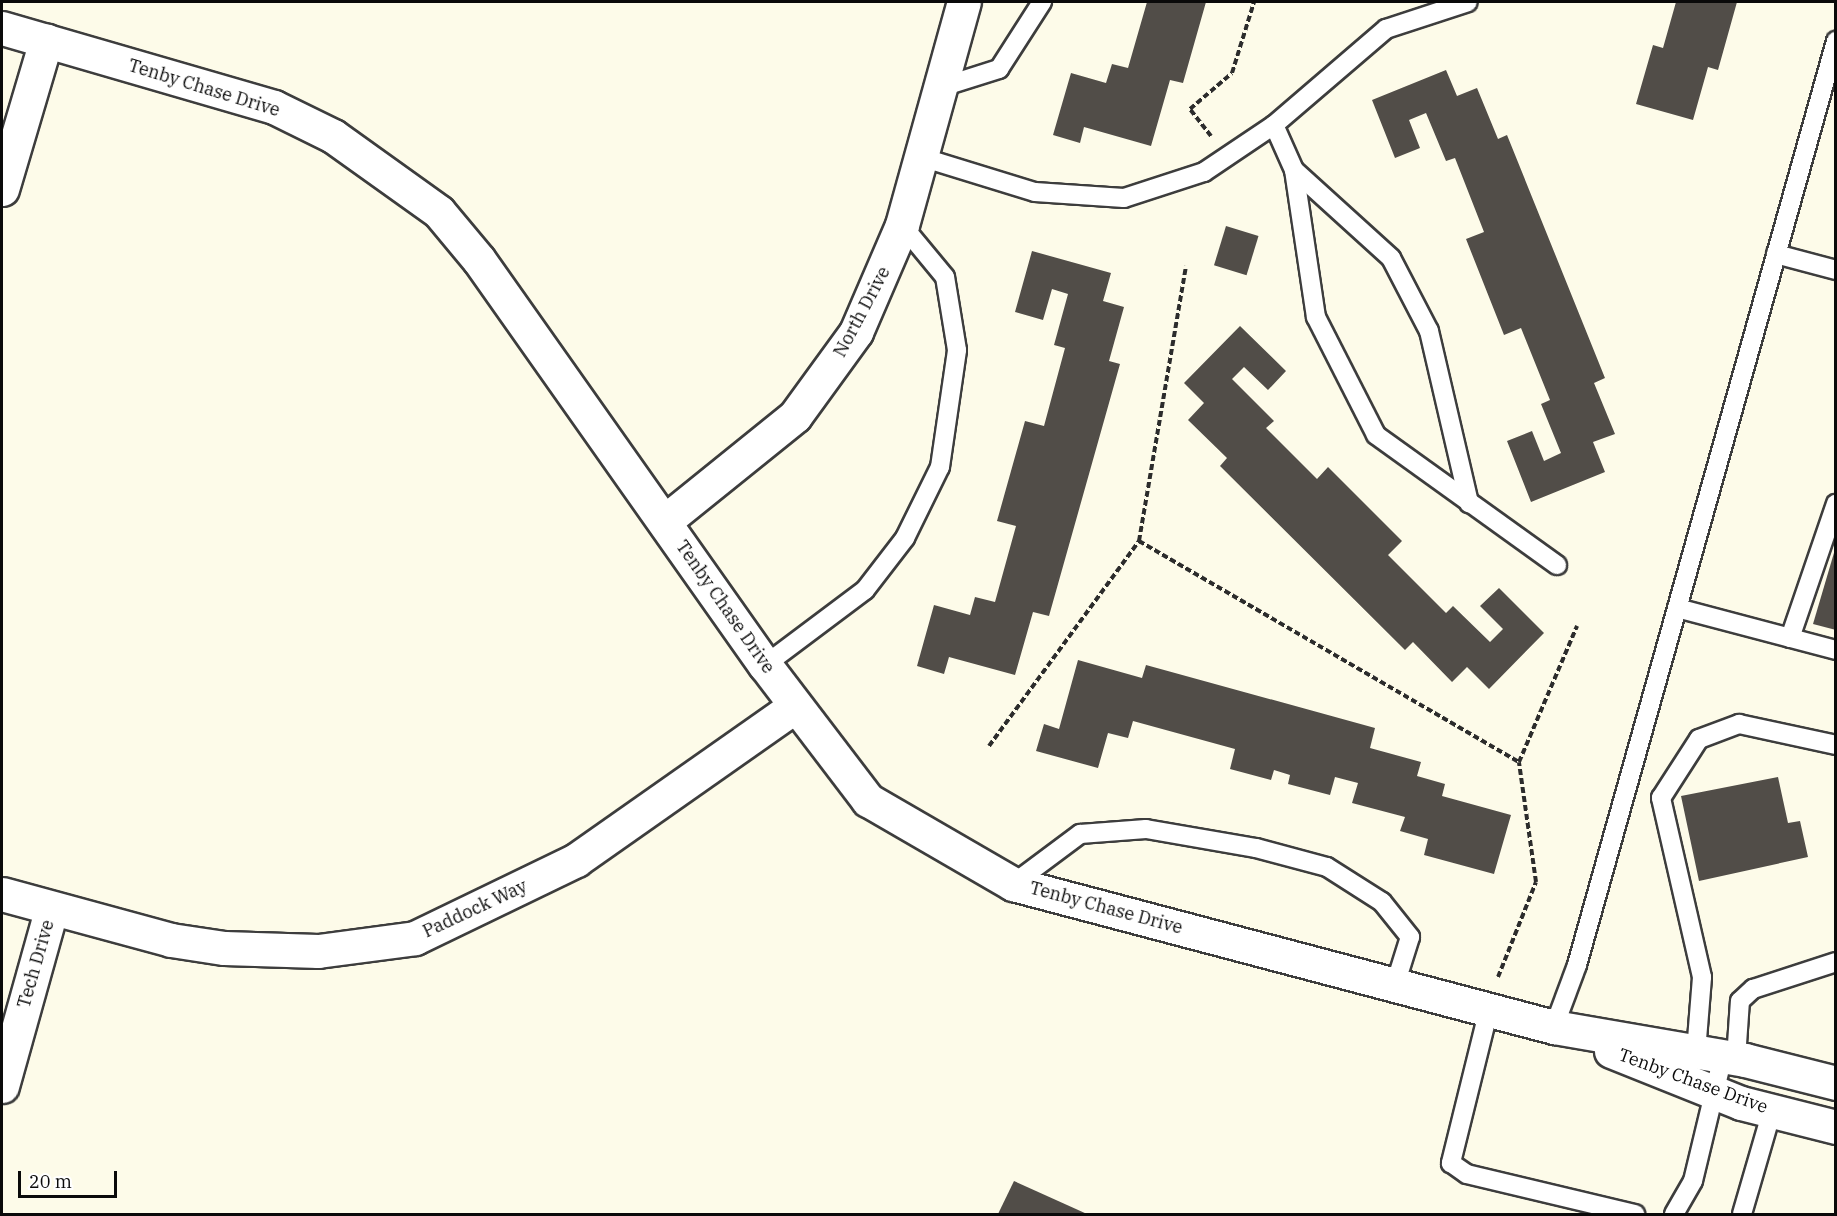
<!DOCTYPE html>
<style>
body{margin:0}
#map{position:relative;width:1837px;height:1216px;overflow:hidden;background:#fdfbe9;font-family:"IBM Plex Serif",serif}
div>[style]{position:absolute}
.building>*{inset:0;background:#514d48;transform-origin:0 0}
.path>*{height:4px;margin-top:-2px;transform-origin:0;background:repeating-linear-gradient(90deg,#2c2c2c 0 6px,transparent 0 9px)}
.roads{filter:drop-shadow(2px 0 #3d3d3d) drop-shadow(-2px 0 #3d3d3d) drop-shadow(0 2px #3d3d3d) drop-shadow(0 -2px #3d3d3d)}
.lane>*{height:18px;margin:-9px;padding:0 9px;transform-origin:9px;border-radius:9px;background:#fff}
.street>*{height:33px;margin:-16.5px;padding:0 16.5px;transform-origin:16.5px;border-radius:16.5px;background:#fff}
span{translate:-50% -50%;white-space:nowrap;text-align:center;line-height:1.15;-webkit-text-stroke:6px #fff;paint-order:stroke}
.street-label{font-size:18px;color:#0a0a0a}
.frame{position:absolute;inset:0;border:3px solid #0a0a0a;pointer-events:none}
.scale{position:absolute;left:18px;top:1171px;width:99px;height:27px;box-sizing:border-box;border:3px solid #0a0a0a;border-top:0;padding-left:8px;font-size:18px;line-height:21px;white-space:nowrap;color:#0a0a0a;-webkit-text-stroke:4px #fff;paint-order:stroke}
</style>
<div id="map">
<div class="building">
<i style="clip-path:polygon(1147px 2px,1206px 2px,1183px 83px,1170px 80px,1151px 146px,1084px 127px,1080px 143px,1053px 135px,1071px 73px,1106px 83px,1112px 64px,1128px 68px)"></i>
<i style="clip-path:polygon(1676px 2px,1737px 2px,1718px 70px,1708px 67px,1693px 120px,1636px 104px,1653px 45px,1663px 48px)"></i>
<i style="clip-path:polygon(1446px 70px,1457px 96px,1477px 88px,1498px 139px,1507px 135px,1605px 378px,1594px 383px,1615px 434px,1593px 442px,1605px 472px,1531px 502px,1507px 441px,1532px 431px,1544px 461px,1561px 453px,1541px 404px,1550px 400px,1521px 328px,1504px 335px,1466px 239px,1484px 232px,1455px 158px,1446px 161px,1426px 113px,1409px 120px,1420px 148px,1395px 158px,1372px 100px)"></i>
<i style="left:1226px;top:226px;width:34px;height:41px;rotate:17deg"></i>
<i style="clip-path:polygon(1032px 251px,1111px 273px,1103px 301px,1124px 307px,1109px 361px,1120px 364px,1049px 616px,1033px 612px,1015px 675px,949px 657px,944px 674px,917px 666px,934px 605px,970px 615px,975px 597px,995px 602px,1016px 526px,997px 521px,1025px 421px,1044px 426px,1065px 348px,1054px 345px,1068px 294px,1052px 289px,1043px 320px,1015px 312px)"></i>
<i style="clip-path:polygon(1240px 326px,1286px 371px,1268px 390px,1244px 367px,1232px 379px,1274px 421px,1266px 428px,1317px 479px,1328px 467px,1402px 541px,1388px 555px,1446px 613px,1453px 606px,1490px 642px,1503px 629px,1480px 606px,1499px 588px,1544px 633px,1489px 689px,1467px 667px,1452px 682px,1413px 642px,1405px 650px,1220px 466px,1227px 458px,1188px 420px,1204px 403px,1184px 383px)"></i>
<i style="clip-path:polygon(1836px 546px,1836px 630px,1813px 624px)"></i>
<i style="clip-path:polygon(1078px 660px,1142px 678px,1146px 665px,1375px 728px,1370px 748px,1421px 762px,1417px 776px,1445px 784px,1442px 796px,1511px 815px,1494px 874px,1424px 855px,1428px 839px,1400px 831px,1405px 817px,1352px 803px,1358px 783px,1335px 777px,1330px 795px,1288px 784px,1290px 775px,1274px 770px,1271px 780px,1230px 769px,1235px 749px,1133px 721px,1128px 738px,1108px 733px,1098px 768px,1036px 751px,1044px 724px,1059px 729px)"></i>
<i style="clip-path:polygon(1778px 777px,1788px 823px,1800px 821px,1808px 857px,1699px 881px,1681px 796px)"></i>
<i style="clip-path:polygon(1014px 1181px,1087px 1214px,998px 1214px)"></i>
</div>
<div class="path">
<i style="left:1211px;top:136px;width:34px;rotate:-128deg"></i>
<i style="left:1190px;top:109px;width:55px;rotate:-40.6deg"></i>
<i style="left:1232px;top:73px;width:74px;rotate:-72.8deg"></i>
<i style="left:1139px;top:541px;width:440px;rotate:30.2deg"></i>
<i style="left:1519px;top:762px;width:148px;rotate:-66.9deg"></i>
<i style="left:989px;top:746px;width:254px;rotate:-53.8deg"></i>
<i style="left:1139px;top:541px;width:279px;rotate:-80.3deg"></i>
<i style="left:1498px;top:977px;width:102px;rotate:-68.2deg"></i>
<i style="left:1536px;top:882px;width:121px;rotate:-98.1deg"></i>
</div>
<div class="roads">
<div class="lane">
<i style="left:942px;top:87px;width:60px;rotate:-17.5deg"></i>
<i style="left:999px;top:69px;width:80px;rotate:-57.3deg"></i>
<i style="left:1274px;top:125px;width:49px;rotate:66deg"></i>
<i style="left:1294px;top:170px;width:149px;rotate:81.5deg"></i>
<i style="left:1316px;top:317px;width:132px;rotate:63deg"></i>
<i style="left:1376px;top:435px;width:223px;rotate:35.7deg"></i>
<i style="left:921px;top:157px;width:119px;rotate:17.1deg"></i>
<i style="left:1035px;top:192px;width:89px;rotate:3.9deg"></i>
<i style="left:1124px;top:198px;width:84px;rotate:-18deg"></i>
<i style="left:1204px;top:172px;width:84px;rotate:-33.9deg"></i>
<i style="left:1274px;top:125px;width:148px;rotate:-40.6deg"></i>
<i style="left:1386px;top:29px;width:86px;rotate:-18.2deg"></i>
<i style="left:1294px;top:170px;width:131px;rotate:42.2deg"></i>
<i style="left:1391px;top:258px;width:82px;rotate:62.5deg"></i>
<i style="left:1429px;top:331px;width:177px;rotate:76.9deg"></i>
<i style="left:1776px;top:254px;width:62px;rotate:14.9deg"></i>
<i style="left:1677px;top:608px;width:164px;rotate:14.8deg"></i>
<i style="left:1790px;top:638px;width:142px;rotate:-71.1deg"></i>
<i style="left:765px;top:665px;width:125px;rotate:-36.9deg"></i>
<i style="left:865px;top:590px;width:66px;rotate:-52.4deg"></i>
<i style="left:905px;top:538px;width:79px;rotate:-63.8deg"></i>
<i style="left:940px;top:467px;width:118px;rotate:-81.7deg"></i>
<i style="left:957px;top:350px;width:74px;rotate:-99.3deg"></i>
<i style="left:945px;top:277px;width:67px;rotate:-129.6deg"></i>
<i style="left:1013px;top:884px;width:84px;rotate:-36.7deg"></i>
<i style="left:1080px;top:834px;width:66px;rotate:-4.3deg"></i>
<i style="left:1146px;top:829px;width:112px;rotate:9.8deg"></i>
<i style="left:1256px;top:848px;width:73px;rotate:15deg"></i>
<i style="left:1327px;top:867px;width:65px;rotate:32.5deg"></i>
<i style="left:1382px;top:902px;width:45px;rotate:51.3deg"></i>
<i style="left:1410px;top:937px;width:50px;rotate:107.4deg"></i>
<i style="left:1489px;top:1009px;width:159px;rotate:103.9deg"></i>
<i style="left:1451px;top:1163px;width:19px;rotate:35deg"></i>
<i style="left:1467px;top:1174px;width:173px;rotate:13.4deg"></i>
<i style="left:1554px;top:1027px;width:66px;rotate:-69.6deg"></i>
<i style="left:1577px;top:965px;width:960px;rotate:-74.34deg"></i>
<i style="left:1696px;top:1052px;width:75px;rotate:-85.4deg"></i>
<i style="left:1702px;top:977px;width:184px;rotate:-102.9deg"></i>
<i style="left:1661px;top:798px;width:70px;rotate:-57.2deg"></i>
<i style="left:1699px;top:739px;width:43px;rotate:-20.6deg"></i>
<i style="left:1739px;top:724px;width:99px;rotate:12.2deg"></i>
<i style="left:1736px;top:1059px;width:58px;rotate:-86.1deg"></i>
<i style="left:1740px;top:1001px;width:18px;rotate:-43deg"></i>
<i style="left:1753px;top:989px;width:87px;rotate:-18deg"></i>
<i style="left:1674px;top:1214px;width:38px;rotate:-60deg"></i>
<i style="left:1693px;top:1181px;width:129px;rotate:-76.5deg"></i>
<i style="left:1742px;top:1214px;width:107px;rotate:-73.8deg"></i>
</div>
<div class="street">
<i style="left:2px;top:28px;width:283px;rotate:16.2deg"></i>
<i style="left:274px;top:107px;width:66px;rotate:26.2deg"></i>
<i style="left:333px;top:136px;width:130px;rotate:35.6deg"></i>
<i style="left:439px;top:212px;width:62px;rotate:50.2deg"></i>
<i style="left:479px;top:260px;width:496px;rotate:54.8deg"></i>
<i style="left:765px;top:665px;width:170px;rotate:52.7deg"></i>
<i style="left:868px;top:800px;width:168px;rotate:30.1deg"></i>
<i style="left:1013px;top:884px;width:560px;rotate:14.81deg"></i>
<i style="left:1554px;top:1027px;width:194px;rotate:9.8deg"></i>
<i style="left:1745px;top:1060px;width:94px;rotate:14.2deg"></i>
<i style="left:2px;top:189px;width:155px;rotate:-73.5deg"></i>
<i style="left:665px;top:521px;width:167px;rotate:-38.9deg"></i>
<i style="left:795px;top:416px;width:104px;rotate:-54deg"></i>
<i style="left:856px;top:332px;width:116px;rotate:-66.7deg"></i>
<i style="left:902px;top:225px;width:231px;rotate:-74.5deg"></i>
<i style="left:2px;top:894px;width:175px;rotate:15.2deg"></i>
<i style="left:171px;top:940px;width:54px;rotate:8.6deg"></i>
<i style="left:224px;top:948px;width:94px;rotate:1.8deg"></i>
<i style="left:318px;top:951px;width:98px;rotate:-7.6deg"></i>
<i style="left:415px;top:938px;width:179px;rotate:-25.8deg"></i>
<i style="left:576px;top:860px;width:268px;rotate:-35.1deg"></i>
<i style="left:1611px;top:1051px;width:140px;rotate:21.8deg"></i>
<i style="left:1741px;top:1103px;width:98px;rotate:14.2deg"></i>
<i style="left:2px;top:1086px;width:183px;rotate:-74.4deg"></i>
</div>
</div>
<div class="street-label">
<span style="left:204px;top:88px;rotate:17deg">Tenby Chase Drive</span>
<span style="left:862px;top:312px;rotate:-62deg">North Drive</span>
<span style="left:725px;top:607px;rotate:55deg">Tenby Chase Drive</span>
<span style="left:1106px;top:908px;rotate:15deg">Tenby Chase Drive</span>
<span style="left:475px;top:909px;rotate:-25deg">Paddock Way</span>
<span style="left:36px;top:964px;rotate:-74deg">Tech Drive</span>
<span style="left:1693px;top:1081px;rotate:20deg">Tenby Chase Drive</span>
</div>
<div class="frame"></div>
<div class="scale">20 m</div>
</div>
